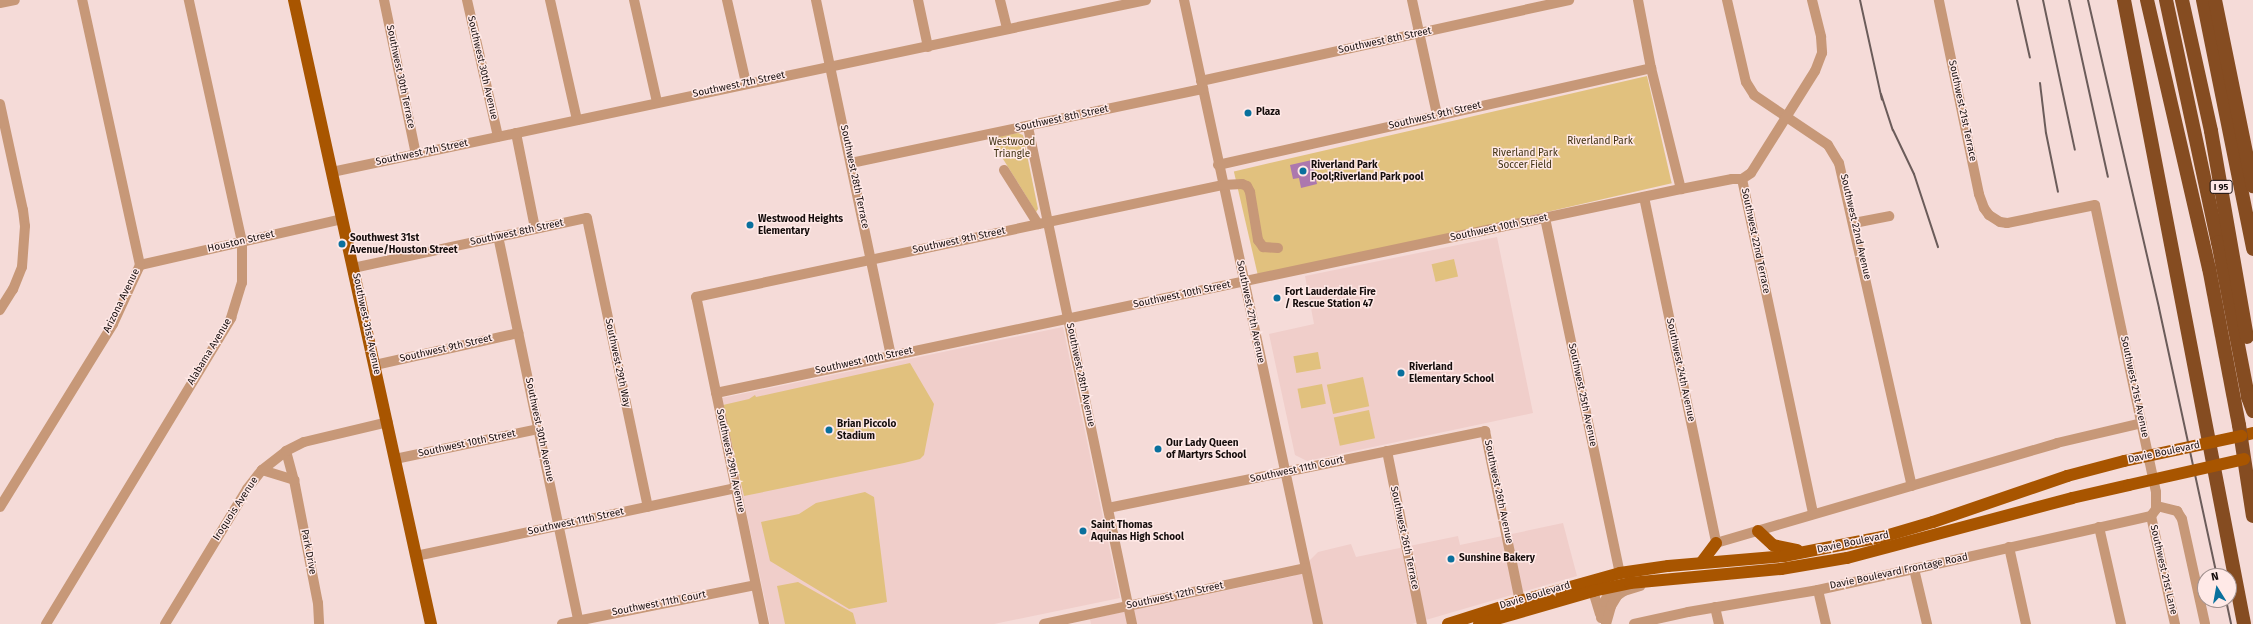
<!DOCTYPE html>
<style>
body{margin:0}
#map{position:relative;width:2253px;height:624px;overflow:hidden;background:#f5dbd8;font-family:"Fira Sans",sans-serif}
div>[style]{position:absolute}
.built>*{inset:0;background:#f0ceca}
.green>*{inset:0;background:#e1c17e;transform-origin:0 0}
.water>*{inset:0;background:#ac78ae}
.minor>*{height:10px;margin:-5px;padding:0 5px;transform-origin:5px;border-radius:5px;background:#c79878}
.major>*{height:12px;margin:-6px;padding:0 6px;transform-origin:6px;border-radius:6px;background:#a85500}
.highway>*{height:14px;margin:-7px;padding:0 7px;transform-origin:7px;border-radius:7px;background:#854c21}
.rail>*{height:2px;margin:-1px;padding:0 1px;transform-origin:1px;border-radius:1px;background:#6b5c5a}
.major-bridge>*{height:12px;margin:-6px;padding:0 6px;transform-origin:6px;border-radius:6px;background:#a85500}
.dots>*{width:11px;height:11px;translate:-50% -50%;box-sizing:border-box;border:2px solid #ffe9e7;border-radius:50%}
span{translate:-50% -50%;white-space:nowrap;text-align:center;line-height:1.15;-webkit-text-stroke:3px #ffe9e7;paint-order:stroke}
.shield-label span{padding:1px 3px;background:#ffe9e7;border:1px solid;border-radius:3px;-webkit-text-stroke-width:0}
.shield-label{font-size:9px;color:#150d0c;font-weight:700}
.street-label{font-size:10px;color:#150d0c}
.poi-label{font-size:10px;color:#150d0c;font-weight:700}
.left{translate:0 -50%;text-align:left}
.park-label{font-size:10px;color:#3f3010}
.north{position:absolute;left:2197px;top:568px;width:40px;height:40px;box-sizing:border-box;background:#ffe9e7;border:1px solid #a1918f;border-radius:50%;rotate:349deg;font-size:11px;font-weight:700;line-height:16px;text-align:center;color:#150d0c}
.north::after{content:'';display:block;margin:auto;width:14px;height:18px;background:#09709d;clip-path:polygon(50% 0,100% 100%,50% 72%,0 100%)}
</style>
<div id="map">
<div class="built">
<i style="clip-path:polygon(1497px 237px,1533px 413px,1307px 461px,1295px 455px,1269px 334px,1314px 324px,1305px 276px)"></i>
<i style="clip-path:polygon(1063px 327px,1120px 598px,994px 624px,770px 624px,722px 398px)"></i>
<i style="clip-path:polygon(1563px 523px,1577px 576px,1412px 624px,1091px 624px,1090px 619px,1294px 576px,1318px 552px,1351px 544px,1356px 557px,1458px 536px,1460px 545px)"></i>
</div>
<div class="green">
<i style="left:1647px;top:76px;width:110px;height:424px;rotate:77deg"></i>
<i style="clip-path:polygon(1018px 133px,1023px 135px,1038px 209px,1036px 212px,990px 138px)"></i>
<i style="left:1454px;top:259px;width:18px;height:23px;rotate:77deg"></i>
<i style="left:1318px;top:352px;width:17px;height:25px;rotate:80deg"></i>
<i style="clip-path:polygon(910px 363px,934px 404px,924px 455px,920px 459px,904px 463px,744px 496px,723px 405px,749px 399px,755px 395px,756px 397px)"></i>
<i style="left:1363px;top:377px;width:30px;height:37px;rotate:78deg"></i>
<i style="left:1322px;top:384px;width:20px;height:25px;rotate:79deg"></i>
<i style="left:1369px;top:410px;width:29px;height:36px;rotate:78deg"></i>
<i style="clip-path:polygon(865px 492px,874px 497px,887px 602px,849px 609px,770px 561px,761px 522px,799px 514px,816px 503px)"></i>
<i style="clip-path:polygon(798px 582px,853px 613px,856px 624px,785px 624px,777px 586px)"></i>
</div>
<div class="water">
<i style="clip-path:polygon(1312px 160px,1317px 184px,1301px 188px,1299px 178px,1293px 179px,1290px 165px)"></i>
</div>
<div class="minor">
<i style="left:384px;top:0;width:158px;rotate:78.3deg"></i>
<i style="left:467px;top:0;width:140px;rotate:77.2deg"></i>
<i style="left:550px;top:0;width:123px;rotate:77.3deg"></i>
<i style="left:634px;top:0;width:105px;rotate:77.3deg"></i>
<i style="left:727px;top:0;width:85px;rotate:77.1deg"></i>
<i style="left:816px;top:0;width:363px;rotate:78.1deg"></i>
<i style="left:918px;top:0;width:48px;rotate:78deg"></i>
<i style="left:1000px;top:0;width:30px;rotate:76deg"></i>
<i style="left:1184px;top:0;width:638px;rotate:77.88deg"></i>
<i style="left:1412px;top:0;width:118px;rotate:77.7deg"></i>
<i style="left:1638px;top:0;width:69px;rotate:79.2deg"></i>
<i style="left:1651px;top:68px;width:125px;rotate:76.1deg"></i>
<i style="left:1727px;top:0;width:84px;rotate:77deg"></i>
<i style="left:1746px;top:82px;width:15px;rotate:58deg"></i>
<i style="left:1754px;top:95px;width:89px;rotate:34deg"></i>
<i style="left:1828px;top:145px;width:21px;rotate:59deg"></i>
<i style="left:1839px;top:163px;width:331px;rotate:77.3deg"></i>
<i style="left:1812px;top:0;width:38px;rotate:76deg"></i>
<i style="left:1821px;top:37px;width:16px;rotate:86deg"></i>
<i style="left:1822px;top:53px;width:19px;rotate:111deg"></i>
<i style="left:1815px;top:71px;width:120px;rotate:122.1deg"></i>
<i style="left:1751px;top:173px;width:11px;rotate:146deg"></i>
<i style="left:1742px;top:179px;width:342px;rotate:78deg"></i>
<i style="left:0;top:3px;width:15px;rotate:-11deg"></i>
<i style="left:1201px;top:81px;width:377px;rotate:-12.4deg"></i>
<i style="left:0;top:104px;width:108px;rotate:77.8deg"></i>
<i style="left:23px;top:210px;width:16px;rotate:83deg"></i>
<i style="left:25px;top:226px;width:41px;rotate:94.2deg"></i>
<i style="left:22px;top:267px;width:24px;rotate:112deg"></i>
<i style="left:13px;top:289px;width:25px;rotate:122deg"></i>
<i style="left:1028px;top:127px;width:508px;rotate:78.18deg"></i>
<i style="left:516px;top:133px;width:97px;rotate:78.7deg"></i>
<i style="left:851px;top:163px;width:360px;rotate:-11.9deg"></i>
<i style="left:1218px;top:165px;width:444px;rotate:-12.6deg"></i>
<i style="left:1004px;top:170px;width:64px;rotate:57.8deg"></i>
<i style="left:332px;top:172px;width:832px;rotate:-11.93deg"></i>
<i style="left:1644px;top:197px;width:353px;rotate:78.2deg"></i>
<i style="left:1716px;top:543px;width:355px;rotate:-16.3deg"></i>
<i style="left:2057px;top:443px;width:87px;rotate:-13.2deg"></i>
<i style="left:1545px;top:218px;width:363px;rotate:78.1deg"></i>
<i style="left:1854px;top:223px;width:36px;rotate:-11deg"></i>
<i style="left:498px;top:236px;width:396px;rotate:78.2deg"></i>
<i style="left:140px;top:265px;width:207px;rotate:-12.8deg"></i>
<i style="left:353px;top:268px;width:239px;rotate:-12.1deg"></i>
<i style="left:587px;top:218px;width:295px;rotate:78.1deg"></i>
<i style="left:375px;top:365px;width:147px;rotate:-12.6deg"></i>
<i style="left:716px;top:393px;width:986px;rotate:-11.94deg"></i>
<i style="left:1681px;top:189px;width:52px;rotate:-11.1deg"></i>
<i style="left:1732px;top:179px;width:10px"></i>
<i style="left:286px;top:451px;width:30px;rotate:75deg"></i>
<i style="left:294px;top:480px;width:125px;rotate:79deg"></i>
<i style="left:318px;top:603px;width:21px;rotate:87deg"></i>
<i style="left:1387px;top:451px;width:177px;rotate:78.6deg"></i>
<i style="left:395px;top:459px;width:147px;rotate:-11.8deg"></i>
<i style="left:262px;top:470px;width:34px;rotate:17deg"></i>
<i style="left:2157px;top:506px;width:21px;rotate:14deg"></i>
<i style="left:2177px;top:511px;width:9px;rotate:58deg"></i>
<i style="left:2182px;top:519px;width:107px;rotate:77.6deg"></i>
<i style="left:0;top:507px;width:215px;rotate:-58.3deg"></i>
<i style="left:113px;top:324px;width:65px;rotate:-65.4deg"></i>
<i style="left:140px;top:265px;width:271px;rotate:-102.3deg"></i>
<i style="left:1108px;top:508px;width:385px;rotate:-11.5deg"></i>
<i style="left:1485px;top:431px;width:174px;rotate:78.4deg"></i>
<i style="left:2151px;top:516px;width:111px;rotate:77.5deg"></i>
<i style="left:2099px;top:527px;width:99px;rotate:77.2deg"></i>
<i style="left:2009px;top:547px;width:79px;rotate:77.6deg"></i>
<i style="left:416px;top:556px;width:327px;rotate:-12deg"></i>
<i style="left:1914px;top:569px;width:57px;rotate:76.7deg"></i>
<i style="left:1818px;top:590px;width:35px;rotate:77deg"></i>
<i style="left:1593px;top:591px;width:24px;rotate:73deg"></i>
<i style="left:1715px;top:607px;width:17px;rotate:77deg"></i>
<i style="left:1601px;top:618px;width:16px;rotate:-79deg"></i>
<i style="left:1604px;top:602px;width:17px;rotate:-59deg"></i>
<i style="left:46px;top:624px;width:358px;rotate:-58.8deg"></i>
<i style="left:231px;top:318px;width:37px;rotate:-73deg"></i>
<i style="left:242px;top:283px;width:41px;rotate:-90deg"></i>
<i style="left:242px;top:242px;width:248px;rotate:-102.4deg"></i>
<i style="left:165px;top:624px;width:158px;rotate:-58.7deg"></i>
<i style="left:247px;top:489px;width:24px;rotate:-52deg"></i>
<i style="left:262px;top:470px;width:31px;rotate:-38deg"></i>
<i style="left:286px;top:451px;width:20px;rotate:-27deg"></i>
<i style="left:304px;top:442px;width:86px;rotate:-13.4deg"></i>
<i style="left:562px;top:624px;width:197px;rotate:-11.4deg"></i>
<i style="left:764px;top:624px;width:334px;rotate:-101.7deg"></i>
<i style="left:696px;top:297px;width:539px;rotate:-12deg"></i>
<i style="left:1223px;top:185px;width:19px;rotate:-3deg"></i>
<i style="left:1242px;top:184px;width:5px;rotate:22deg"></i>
<i style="left:1247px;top:186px;width:7px;rotate:63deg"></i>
<i style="left:1250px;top:192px;width:49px;rotate:80.5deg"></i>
<i style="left:1258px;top:240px;width:9px;rotate:54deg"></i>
<i style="left:1263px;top:247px;width:15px;rotate:4deg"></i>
<i style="left:1044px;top:624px;width:267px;rotate:-12.1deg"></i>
<i style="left:1606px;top:624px;width:19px;rotate:-74deg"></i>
<i style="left:1611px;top:606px;width:13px;rotate:-58deg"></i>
<i style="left:1618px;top:595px;width:7px;rotate:-34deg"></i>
<i style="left:1624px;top:591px;width:17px;rotate:-17deg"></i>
<i style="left:1634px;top:624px;width:55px;rotate:-12.5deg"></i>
<i style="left:1688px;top:612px;width:132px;rotate:-9.6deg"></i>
<i style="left:1818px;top:590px;width:149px;rotate:-12.4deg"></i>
<i style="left:1964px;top:558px;width:192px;rotate:-12.7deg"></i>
<i style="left:2151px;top:516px;width:9px;rotate:-54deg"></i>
<i style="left:2156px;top:509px;width:17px;rotate:-90deg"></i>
<i style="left:2156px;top:492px;width:293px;rotate:-102deg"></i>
<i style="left:2095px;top:205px;width:90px;rotate:168.4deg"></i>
<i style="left:2007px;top:223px;width:7px;rotate:-172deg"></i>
<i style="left:2000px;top:222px;width:13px;rotate:-148deg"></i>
<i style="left:1989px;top:215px;width:9px;rotate:-126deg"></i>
<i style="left:1984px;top:208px;width:15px;rotate:-110deg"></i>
<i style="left:1979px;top:194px;width:198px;rotate:-101.7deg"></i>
</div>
<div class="major">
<i style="left:294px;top:0;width:639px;rotate:77.62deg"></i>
<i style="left:2241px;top:436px;width:12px;rotate:-14deg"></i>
<i style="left:1758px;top:531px;width:21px;rotate:43deg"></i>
<i style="left:1773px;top:545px;width:25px;rotate:12deg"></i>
<i style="left:1701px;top:563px;width:25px;rotate:-53deg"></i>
<i style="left:1448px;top:624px;width:76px;rotate:-17.7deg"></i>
<i style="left:1520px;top:601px;width:104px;rotate:-15.6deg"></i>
<i style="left:1620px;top:573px;width:49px;rotate:-8.3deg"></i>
<i style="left:1668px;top:566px;width:116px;rotate:-4.9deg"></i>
<i style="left:1784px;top:556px;width:100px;rotate:-11deg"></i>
<i style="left:1882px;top:537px;width:53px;rotate:-16.4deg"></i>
<i style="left:1933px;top:522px;width:142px;rotate:-18.9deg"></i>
<i style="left:2067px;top:476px;width:59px;rotate:-14.7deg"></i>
<i style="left:1479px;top:624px;width:119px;rotate:-16.1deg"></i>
<i style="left:1593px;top:591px;width:38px;rotate:-12deg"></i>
<i style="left:1630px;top:583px;width:152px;rotate:-5.3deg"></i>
<i style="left:1781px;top:569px;width:67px;rotate:-9.5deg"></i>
<i style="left:1847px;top:558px;width:233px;rotate:-14.9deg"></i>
<i style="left:2072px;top:498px;width:58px;rotate:-12.8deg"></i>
</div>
<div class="highway">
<i style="left:2124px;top:0;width:635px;rotate:79.11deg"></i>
<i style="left:2147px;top:0;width:275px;rotate:77deg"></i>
<i style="left:2209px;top:268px;width:160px;rotate:79.2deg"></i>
<i style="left:2239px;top:425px;width:92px;rotate:81.3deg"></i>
<i style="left:2166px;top:0;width:248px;rotate:77.9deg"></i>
<i style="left:2218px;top:242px;width:158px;rotate:79deg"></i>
<i style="left:2248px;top:397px;width:15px;rotate:70deg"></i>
<i style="left:2182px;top:0;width:134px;rotate:77.5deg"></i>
<i style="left:2211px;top:131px;width:209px;rotate:80.1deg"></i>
<i style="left:2203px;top:0;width:254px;rotate:78.6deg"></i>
<i style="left:2215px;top:0;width:190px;rotate:78.5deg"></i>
</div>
<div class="rail">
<i style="left:1860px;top:0;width:102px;rotate:77.6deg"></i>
<i style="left:2017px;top:0;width:59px;rotate:77.4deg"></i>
<i style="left:2043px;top:0;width:153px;rotate:78deg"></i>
<i style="left:2069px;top:0;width:181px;rotate:77.6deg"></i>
<i style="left:2088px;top:0;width:316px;rotate:77deg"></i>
<i style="left:2159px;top:308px;width:274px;rotate:77.8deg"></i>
<i style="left:2040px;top:83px;width:50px;rotate:83.2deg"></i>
<i style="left:2046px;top:133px;width:60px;rotate:78.5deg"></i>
<i style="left:1881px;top:94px;width:38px;rotate:72deg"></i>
<i style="left:1893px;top:130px;width:49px;rotate:64.5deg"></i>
<i style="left:1914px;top:174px;width:77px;rotate:71.8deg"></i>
<i style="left:2226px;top:600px;width:25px;rotate:78deg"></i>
</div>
<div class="major-bridge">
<i style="left:2124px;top:461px;width:120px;rotate:-12.1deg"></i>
<i style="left:2129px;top:485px;width:118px;rotate:-12.7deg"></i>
</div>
<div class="dots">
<i style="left:1248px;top:113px;background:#09709d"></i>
<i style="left:1303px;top:171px;background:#09709d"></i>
<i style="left:750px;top:225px;background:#09709d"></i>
<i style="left:342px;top:244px;background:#09709d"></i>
<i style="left:1277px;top:298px;background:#09709d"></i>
<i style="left:1401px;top:373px;background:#09709d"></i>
<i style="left:829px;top:430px;background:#09709d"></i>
<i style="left:1158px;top:449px;background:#09709d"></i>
<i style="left:1083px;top:531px;background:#09709d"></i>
<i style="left:1451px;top:559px;background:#09709d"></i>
</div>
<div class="shield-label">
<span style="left:2221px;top:187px">I 95</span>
</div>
<div class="street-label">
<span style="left:1385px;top:41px;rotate:-12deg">Southwest 8th Street</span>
<span style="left:482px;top:68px;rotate:77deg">Southwest 30th Avenue</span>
<span style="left:400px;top:77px;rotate:78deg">Southwest 30th Terrace</span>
<span style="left:739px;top:85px;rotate:-12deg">Southwest 7th Street</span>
<span style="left:1962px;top:111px;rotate:78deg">Southwest 21st Terrace</span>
<span style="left:1435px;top:116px;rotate:-13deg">Southwest 9th Street</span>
<span style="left:1062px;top:119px;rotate:-12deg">Southwest 8th Street</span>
<span style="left:422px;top:153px;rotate:-12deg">Southwest 7th Street</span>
<span style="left:854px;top:177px;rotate:78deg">Southwest 28th Terrace</span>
<span style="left:1855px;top:227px;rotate:77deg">Southwest 22nd Avenue</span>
<span style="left:1499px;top:228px;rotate:-12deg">Southwest 10th Street</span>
<span style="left:517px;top:233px;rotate:-12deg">Southwest 8th Street</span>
<span style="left:959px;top:241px;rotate:-12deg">Southwest 9th Street</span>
<span style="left:1755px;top:241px;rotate:78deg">Southwest 22nd Terrace</span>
<span style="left:241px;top:242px;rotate:-13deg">Houston Street</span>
<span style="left:1182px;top:295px;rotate:-12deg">Southwest 10th Street</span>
<span style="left:122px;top:301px;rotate:-64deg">Arizona Avenue</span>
<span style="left:1250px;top:312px;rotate:78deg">Southwest 27th Avenue</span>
<span style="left:366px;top:324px;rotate:78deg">Southwest 31st Avenue</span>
<span style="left:446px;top:349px;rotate:-13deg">Southwest 9th Street</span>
<span style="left:210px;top:352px;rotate:-59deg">Alabama Avenue</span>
<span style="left:864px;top:361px;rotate:-12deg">Southwest 10th Street</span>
<span style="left:617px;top:363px;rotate:78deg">Southwest 29th Way</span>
<span style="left:1680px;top:370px;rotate:78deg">Southwest 24th Avenue</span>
<span style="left:1080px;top:375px;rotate:78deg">Southwest 28th Avenue</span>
<span style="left:2134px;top:387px;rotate:78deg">Southwest 21st Avenue</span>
<span style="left:1582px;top:395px;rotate:78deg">Southwest 25th Avenue</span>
<span style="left:539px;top:430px;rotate:78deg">Southwest 30th Avenue</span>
<span style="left:467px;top:444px;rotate:-12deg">Southwest 10th Street</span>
<span style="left:2164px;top:453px;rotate:-12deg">Davie Boulevard</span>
<span style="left:730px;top:461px;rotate:78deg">Southwest 29th Avenue</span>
<span style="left:1297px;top:470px;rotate:-12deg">Southwest 11th Court</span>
<span style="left:1498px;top:492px;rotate:78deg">Southwest 26th Avenue</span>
<span style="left:236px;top:509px;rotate:-57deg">Iroquois Avenue</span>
<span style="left:576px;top:522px;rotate:-12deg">Southwest 11th Street</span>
<span style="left:1404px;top:538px;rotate:78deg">Southwest 26th Terrace</span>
<span style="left:1853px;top:543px;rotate:-12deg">Davie Boulevard</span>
<span style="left:308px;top:552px;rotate:79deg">Park Drive</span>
<span style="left:2163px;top:570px;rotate:77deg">Southwest 21st Lane</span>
<span style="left:1899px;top:572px;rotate:-12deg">Davie Boulevard Frontage Road</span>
<span style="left:1175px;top:596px;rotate:-12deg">Southwest 12th Street</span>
<span style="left:1535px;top:596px;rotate:-17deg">Davie Boulevard</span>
<span style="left:659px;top:604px;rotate:-11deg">Southwest 11th Court</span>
</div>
<div class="poi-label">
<span class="left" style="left:1256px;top:113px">Plaza</span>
<span class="left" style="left:1311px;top:171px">Riverland Park<br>Pool;Riverland Park pool</span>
<span class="left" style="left:758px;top:225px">Westwood Heights<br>Elementary</span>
<span class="left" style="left:350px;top:244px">Southwest 31st<br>Avenue/Houston Street</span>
<span class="left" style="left:1285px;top:298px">Fort Lauderdale Fire<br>/ Rescue Station 47</span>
<span class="left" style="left:1409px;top:373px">Riverland<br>Elementary School</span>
<span class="left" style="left:837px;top:430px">Brian Piccolo<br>Stadium</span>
<span class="left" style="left:1166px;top:449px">Our Lady Queen<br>of Martyrs School</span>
<span class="left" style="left:1091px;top:531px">Saint Thomas<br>Aquinas High School</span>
<span class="left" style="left:1459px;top:559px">Sunshine Bakery</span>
</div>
<div class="park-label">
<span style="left:1012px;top:148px">Westwood<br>Triangle</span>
<span style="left:1600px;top:142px">Riverland Park</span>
<span style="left:1525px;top:159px">Riverland Park<br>Soccer Field</span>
</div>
<div class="north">N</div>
</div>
